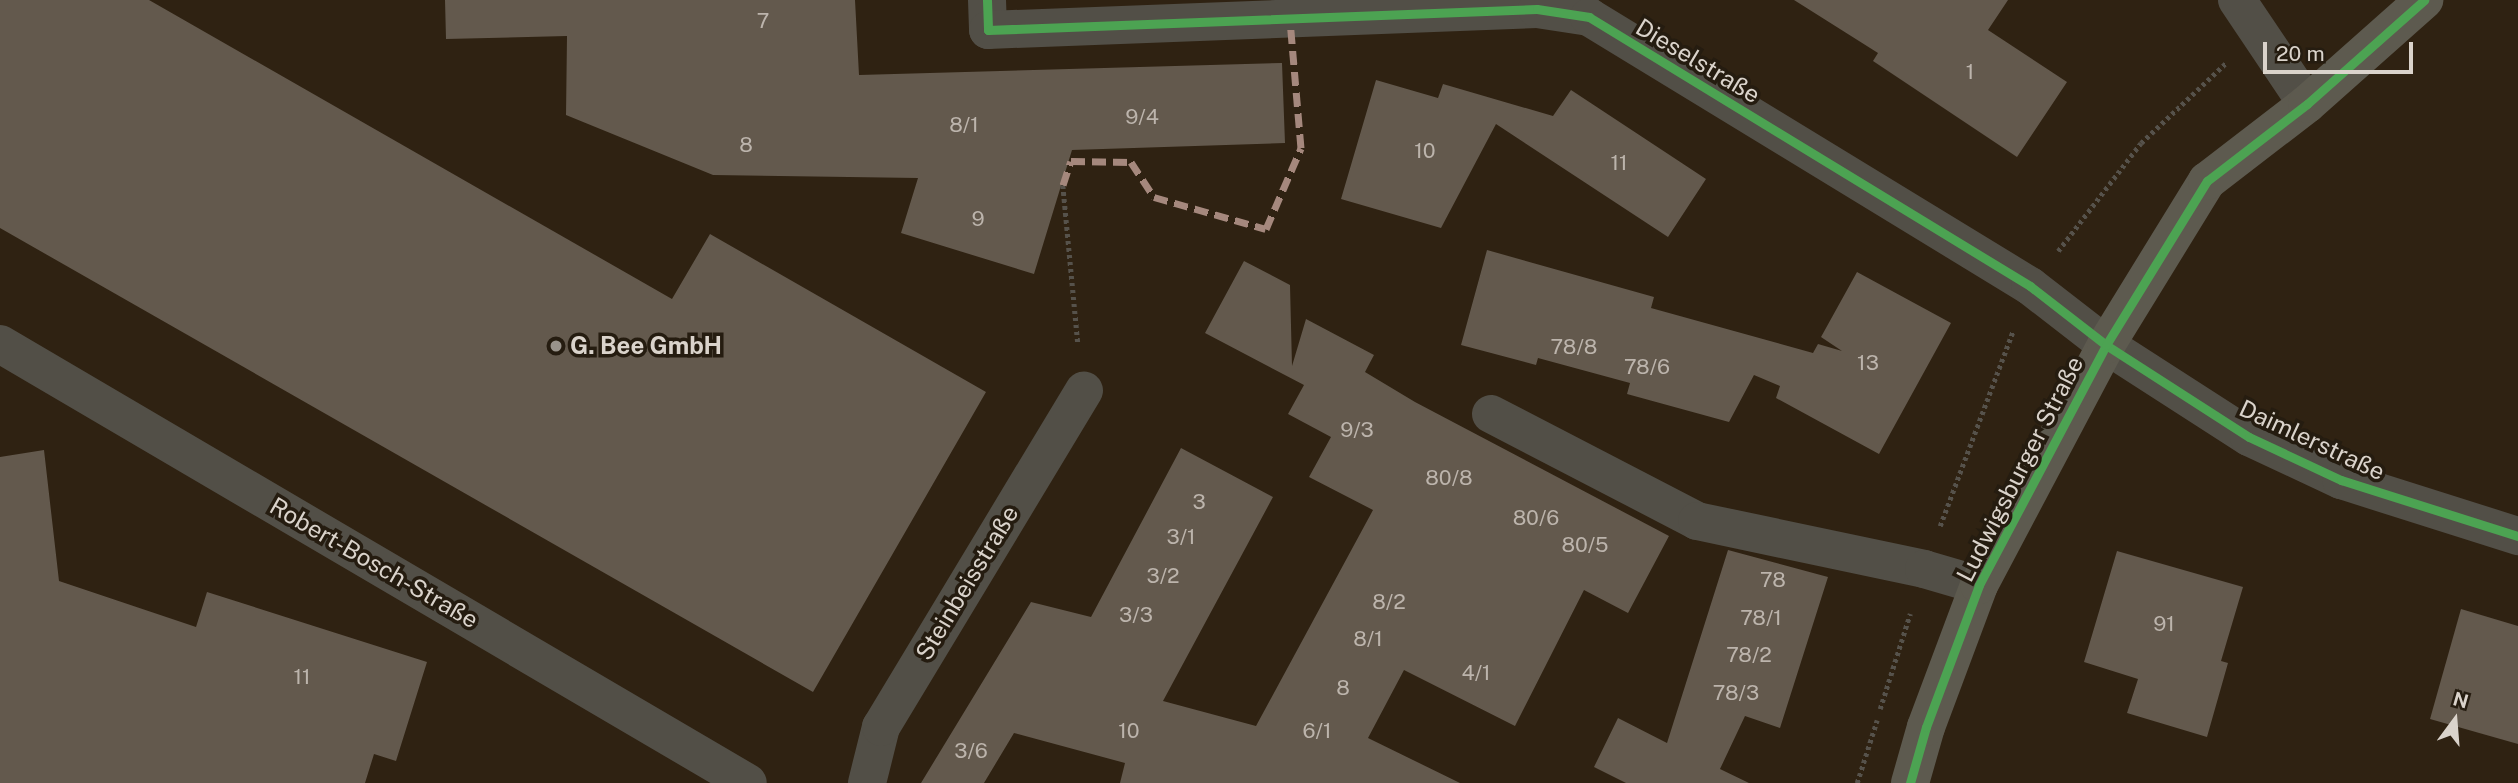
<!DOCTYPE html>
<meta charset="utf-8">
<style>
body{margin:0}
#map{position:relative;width:2518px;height:783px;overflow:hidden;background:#201b15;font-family:"Public Sans",sans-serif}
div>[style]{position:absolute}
.built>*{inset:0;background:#2f2212;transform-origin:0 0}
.building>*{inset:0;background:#63594d}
.path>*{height:4.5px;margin-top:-2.25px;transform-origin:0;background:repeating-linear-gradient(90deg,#56524b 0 3.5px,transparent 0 7px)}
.minor>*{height:38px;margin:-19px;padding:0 19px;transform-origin:19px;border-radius:19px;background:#524f47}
.major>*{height:38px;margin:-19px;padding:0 19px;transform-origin:19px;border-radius:19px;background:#5d5a4f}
.quiet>*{height:7px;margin-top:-3.5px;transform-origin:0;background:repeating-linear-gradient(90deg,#a5887d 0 14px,transparent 0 21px)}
.cycleway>*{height:9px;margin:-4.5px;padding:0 4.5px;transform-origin:4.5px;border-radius:4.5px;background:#4ca352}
.dots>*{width:19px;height:19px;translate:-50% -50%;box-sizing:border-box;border:4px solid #251c10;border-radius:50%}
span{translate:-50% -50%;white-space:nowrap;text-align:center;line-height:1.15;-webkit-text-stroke:7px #251c10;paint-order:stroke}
.number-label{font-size:21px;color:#bcb4ac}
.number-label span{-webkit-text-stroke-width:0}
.street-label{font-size:24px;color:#dad3cb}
.poi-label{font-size:24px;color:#dad3cb;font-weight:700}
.left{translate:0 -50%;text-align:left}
.north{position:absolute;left:2420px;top:685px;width:70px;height:70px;-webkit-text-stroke:5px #251c10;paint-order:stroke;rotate:16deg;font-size:19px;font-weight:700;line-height:28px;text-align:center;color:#dad3cb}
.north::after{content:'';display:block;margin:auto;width:24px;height:32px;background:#dad3cb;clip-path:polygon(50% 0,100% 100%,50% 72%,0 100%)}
.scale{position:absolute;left:2263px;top:42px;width:150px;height:32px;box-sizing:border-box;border:4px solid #dad3cb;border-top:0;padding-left:9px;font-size:21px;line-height:24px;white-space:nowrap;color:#dad3cb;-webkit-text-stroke:5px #251c10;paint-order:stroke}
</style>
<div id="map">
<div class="built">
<i style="left:0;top:0;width:2518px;height:783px"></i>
</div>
<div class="building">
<i style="clip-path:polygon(0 0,149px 0,672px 299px,710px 234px,986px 392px,813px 692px,0 228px)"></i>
<i style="clip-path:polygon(445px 0,855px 0,859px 75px,1282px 63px,1285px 143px,1072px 150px,1034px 274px,901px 233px,918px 178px,713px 175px,566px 115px,567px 36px,446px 39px)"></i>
<i style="clip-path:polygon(1794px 0,2008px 0,1988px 30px,2067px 82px,2017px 157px,1873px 61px,1878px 53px)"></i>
<i style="clip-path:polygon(1376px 80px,1438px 98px,1443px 84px,1553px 116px,1571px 90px,1706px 179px,1668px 237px,1496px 124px,1441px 228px,1341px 199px)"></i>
<i style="clip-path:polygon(1487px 250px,1654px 297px,1651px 308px,1813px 353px,1818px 344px,1842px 351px,1821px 337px,1857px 272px,1951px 323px,1879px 454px,1776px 398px,1780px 386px,1754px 375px,1729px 422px,1627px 394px,1630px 383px,1538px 358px,1536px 365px,1461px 345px)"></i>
<i style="clip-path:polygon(1244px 261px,1290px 285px,1292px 366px,1306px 319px,1374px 355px,1365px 372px,1415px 402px,1669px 536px,1628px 613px,1584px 590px,1515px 726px,1404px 670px,1368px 738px,1460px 783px,1120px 783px,1125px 763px,1014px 733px,984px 783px,921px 783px,1031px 602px,1091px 617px,1181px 448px,1273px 497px,1163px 701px,1256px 726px,1373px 510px,1309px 477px,1331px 437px,1288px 414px,1304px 385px,1205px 333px)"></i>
<i style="clip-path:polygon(44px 450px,59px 581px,196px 627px,207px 592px,427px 662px,396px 761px,374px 754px,365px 783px,0 783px,0 457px)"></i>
<i style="clip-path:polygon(1728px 550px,1828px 577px,1780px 728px,1745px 716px,1720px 769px,1749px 783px,1626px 783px,1594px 767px,1618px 718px,1667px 743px)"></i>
<i style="clip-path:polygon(2117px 551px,2243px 587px,2221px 661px,2228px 663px,2207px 737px,2127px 713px,2138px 679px,2084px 662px)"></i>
<i style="clip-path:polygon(2461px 609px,2518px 626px,2518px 744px,2430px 719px)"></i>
</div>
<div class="path">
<i style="left:1063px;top:185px;width:160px;rotate:84.6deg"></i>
<i style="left:2058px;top:251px;width:136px;rotate:-52.5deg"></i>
<i style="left:2141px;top:143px;width:118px;rotate:-43.3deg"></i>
<i style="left:1940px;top:526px;width:208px;rotate:-69.5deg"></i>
<i style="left:1880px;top:709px;width:100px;rotate:-72.5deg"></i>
<i style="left:1857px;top:783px;width:66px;rotate:-72.4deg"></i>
</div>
<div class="minor">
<i style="left:987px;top:0;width:30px;rotate:88deg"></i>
<i style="left:988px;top:30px;width:549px;rotate:-2.19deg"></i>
<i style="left:1537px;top:9px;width:53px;rotate:8.7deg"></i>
<i style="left:1589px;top:17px;width:517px;rotate:31.38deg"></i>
<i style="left:2030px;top:286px;width:96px;rotate:37.8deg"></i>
<i style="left:2106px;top:345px;width:170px;rotate:32.8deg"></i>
<i style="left:2249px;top:437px;width:102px;rotate:25.1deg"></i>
<i style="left:2341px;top:480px;width:186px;rotate:17.6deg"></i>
<i style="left:2237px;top:0;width:125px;rotate:56.1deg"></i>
<i style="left:0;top:344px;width:867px;rotate:30.41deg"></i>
<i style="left:1491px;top:414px;width:232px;rotate:27.4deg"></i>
<i style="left:1697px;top:521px;width:232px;rotate:11.9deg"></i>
<i style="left:1924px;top:569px;width:57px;rotate:16.2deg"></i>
<i style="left:867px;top:783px;width:58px;rotate:-76deg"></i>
<i style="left:881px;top:727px;width:393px;rotate:-58.9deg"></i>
</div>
<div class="major">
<i style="left:1910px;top:783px;width:58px;rotate:-74.1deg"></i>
<i style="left:1926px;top:727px;width:152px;rotate:-69.5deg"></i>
<i style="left:1979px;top:585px;width:272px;rotate:-62.1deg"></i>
<i style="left:2106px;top:345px;width:193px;rotate:-58.4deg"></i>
<i style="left:2207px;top:181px;width:126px;rotate:-37.6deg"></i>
<i style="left:2307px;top:104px;width:157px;rotate:-41.6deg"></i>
</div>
<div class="quiet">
<i style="left:1063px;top:185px;width:25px;rotate:-72deg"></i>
<i style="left:1071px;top:161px;width:60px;rotate:1deg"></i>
<i style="left:1131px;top:162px;width:42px;rotate:56.7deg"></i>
<i style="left:1154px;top:197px;width:116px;rotate:15.9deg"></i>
<i style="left:1266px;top:229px;width:88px;rotate:-66.6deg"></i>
<i style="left:1301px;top:148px;width:128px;rotate:-94.9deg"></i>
</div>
<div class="cycleway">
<i style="left:987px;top:0;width:30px;rotate:88deg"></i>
<i style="left:988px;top:30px;width:549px;rotate:-2.19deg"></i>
<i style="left:1537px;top:9px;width:53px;rotate:8.7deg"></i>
<i style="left:1589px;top:17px;width:517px;rotate:31.38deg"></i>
<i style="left:2030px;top:286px;width:96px;rotate:37.8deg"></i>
<i style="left:2106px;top:345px;width:170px;rotate:32.8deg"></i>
<i style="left:2249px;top:437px;width:102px;rotate:25.1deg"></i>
<i style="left:2341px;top:480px;width:186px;rotate:17.6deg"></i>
<i style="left:1910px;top:783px;width:58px;rotate:-74.1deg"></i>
<i style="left:1926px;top:727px;width:152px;rotate:-69.5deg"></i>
<i style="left:1979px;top:585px;width:272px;rotate:-62.1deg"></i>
<i style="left:2106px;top:345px;width:193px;rotate:-58.4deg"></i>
<i style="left:2207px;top:181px;width:126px;rotate:-37.6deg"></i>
<i style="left:2307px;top:104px;width:157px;rotate:-41.6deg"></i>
</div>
<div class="dots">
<i style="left:556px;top:346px;background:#99938b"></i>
</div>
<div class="number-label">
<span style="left:763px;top:21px">7</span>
<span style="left:1970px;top:72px">1</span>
<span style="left:1142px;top:117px">9/4</span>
<span style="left:964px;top:125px">8/1</span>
<span style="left:746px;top:145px">8</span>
<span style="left:1425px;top:151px">10</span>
<span style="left:1619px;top:163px">11</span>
<span style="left:978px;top:219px">9</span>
<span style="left:1574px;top:347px">78/8</span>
<span style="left:1868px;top:363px">13</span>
<span style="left:1647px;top:367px">78/6</span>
<span style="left:1357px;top:430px">9/3</span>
<span style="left:1449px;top:478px">80/8</span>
<span style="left:1199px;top:502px">3</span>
<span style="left:1536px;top:518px">80/6</span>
<span style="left:1181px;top:537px">3/1</span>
<span style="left:1585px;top:545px">80/5</span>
<span style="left:1163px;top:576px">3/2</span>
<span style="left:1773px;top:580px">78</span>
<span style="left:1389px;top:602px">8/2</span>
<span style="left:1136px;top:615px">3/3</span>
<span style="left:1761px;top:618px">78/1</span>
<span style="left:2164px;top:624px">91</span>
<span style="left:1368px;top:639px">8/1</span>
<span style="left:1749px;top:655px">78/2</span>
<span style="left:1476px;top:673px">4/1</span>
<span style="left:302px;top:677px">11</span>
<span style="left:1343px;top:688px">8</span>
<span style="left:1736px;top:693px">78/3</span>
<span style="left:1129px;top:731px">10</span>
<span style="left:1317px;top:731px">6/1</span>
<span style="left:971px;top:751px">3/6</span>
</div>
<div class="street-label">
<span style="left:1698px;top:61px;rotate:31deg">Dieselstraße</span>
<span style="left:2312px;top:440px;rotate:25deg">Daimlerstraße</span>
<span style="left:2020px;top:469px;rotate:-63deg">Ludwigsburger Straße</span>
<span style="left:374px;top:563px;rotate:30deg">Robert-Bosch-Straße</span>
<span style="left:967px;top:583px;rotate:-59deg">Steinbeisstraße</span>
</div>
<div class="poi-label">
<span class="left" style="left:570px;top:346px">G. Bee GmbH</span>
</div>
<div class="north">N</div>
<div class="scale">20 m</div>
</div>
